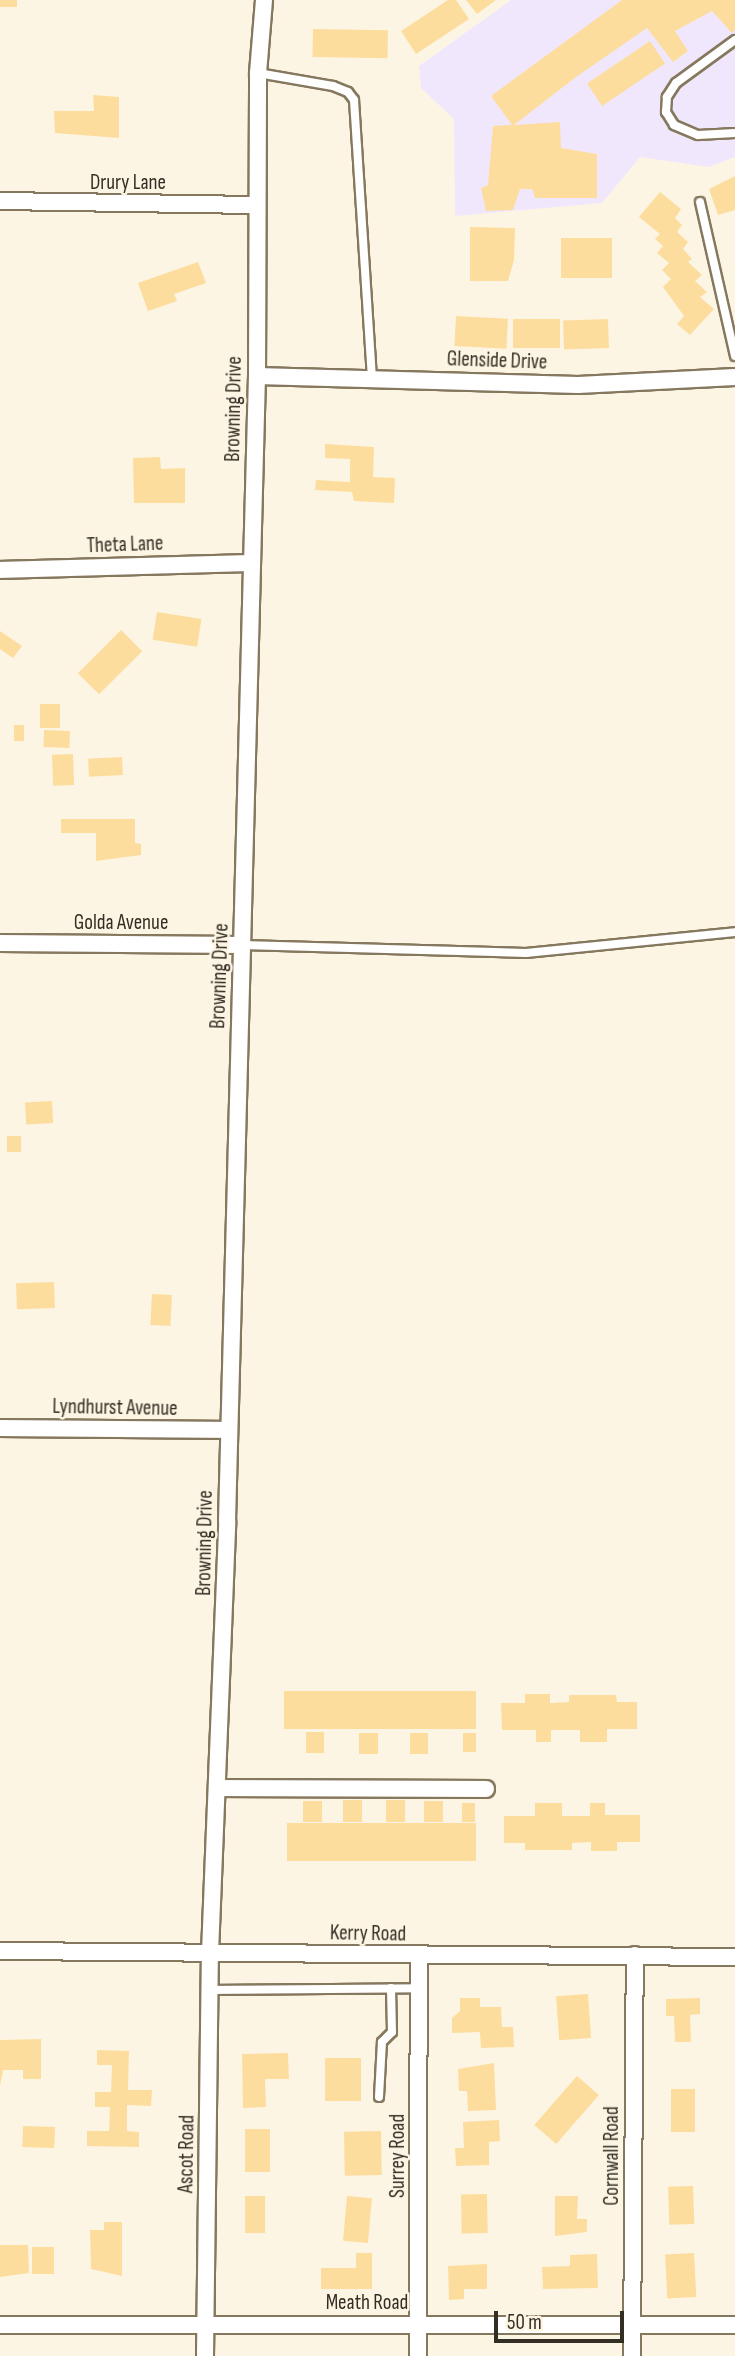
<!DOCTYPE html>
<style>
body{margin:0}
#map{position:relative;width:735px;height:2356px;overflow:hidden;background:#fdf5e4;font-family:"Sofia Sans Condensed",sans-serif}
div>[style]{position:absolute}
.commercial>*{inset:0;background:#f0e7fc}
.building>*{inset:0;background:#fddd9d;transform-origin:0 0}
.roads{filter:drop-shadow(2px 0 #85785e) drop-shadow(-2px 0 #85785e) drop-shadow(0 2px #85785e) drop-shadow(0 -2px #85785e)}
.service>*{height:8px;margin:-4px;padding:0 4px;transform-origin:4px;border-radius:4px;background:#fff}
.minor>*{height:16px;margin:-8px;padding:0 8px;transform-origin:8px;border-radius:8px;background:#fff}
span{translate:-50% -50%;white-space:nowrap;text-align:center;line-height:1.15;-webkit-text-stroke:5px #fdf5e4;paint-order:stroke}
.street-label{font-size:21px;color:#332e23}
.scale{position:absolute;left:494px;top:2311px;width:130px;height:32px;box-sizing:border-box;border:4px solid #332e23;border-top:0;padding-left:9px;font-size:21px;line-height:24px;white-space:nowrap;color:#332e23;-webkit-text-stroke:5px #fdf5e4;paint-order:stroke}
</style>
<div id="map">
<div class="commercial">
<i style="clip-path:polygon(511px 0,735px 0,735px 157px,709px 167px,640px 157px,602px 203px,455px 216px,454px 119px,421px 88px,419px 66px)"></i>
</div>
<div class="building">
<i style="left:0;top:0;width:17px;height:7px"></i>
<i style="clip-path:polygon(448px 0,456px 0,469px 19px,416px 54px,401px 31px)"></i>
<i style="clip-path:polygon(466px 0,496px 0,477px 14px)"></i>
<i style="clip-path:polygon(622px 0,735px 0,735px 30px,732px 33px,712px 11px,675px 31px,688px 51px,673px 62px,647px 28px,576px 77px,514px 125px,560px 122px,561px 148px,597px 154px,597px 198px,535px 198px,532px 189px,520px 189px,513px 210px,486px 211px,481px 188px,488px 185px,493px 126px,512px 125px,491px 96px)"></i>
<i style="left:313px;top:29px;width:75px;height:28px;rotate:1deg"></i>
<i style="left:650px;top:41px;width:27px;height:76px;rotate:56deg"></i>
<i style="clip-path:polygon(93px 95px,119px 97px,119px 138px,55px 133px,54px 111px,94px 111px)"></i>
<i style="clip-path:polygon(735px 176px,735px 210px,718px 215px,709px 189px)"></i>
<i style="clip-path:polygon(660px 192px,681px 209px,675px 218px,682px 225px,677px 232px,688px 242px,683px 249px,692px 259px,688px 262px,702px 275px,695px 281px,707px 292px,700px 297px,714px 309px,690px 335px,677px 324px,684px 316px,663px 287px,671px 279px,662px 270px,669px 263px,657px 253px,663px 246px,655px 239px,660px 234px,639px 217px)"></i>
<i style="clip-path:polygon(470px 227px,515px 228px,514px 260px,508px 281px,470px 281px)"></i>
<i style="left:561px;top:238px;width:51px;height:40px"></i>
<i style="clip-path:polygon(198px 262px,206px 283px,174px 294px,177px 301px,148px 311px,138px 283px)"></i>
<i style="left:456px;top:316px;width:52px;height:30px;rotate:3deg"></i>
<i style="left:513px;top:319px;width:47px;height:29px"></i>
<i style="left:608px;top:319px;width:29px;height:45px;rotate:88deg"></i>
<i style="clip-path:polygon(325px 444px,374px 447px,373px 477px,395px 478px,394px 503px,354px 501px,352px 492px,315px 490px,316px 480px,350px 482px,350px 459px,325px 458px)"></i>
<i style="clip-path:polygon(160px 457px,161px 469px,185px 468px,185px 503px,134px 503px,133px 458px)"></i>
<i style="left:157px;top:612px;width:45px;height:28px;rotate:9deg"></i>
<i style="left:121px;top:630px;width:30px;height:61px;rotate:45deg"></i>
<i style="clip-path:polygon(0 631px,22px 646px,13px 658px,0 649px)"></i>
<i style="left:40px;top:704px;width:20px;height:24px"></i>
<i style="left:24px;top:725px;width:16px;height:10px;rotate:90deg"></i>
<i style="left:44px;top:730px;width:26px;height:17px;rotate:2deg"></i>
<i style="left:73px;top:754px;width:31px;height:21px;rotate:88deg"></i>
<i style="left:122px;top:757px;width:18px;height:34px;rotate:87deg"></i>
<i style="clip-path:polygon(61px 819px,135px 819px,135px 843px,141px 844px,141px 855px,96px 861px,96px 833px,61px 833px)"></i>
<i style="left:52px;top:1101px;width:22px;height:27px;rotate:87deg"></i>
<i style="left:7px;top:1136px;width:14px;height:16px"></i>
<i style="left:54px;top:1282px;width:26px;height:38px;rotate:88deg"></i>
<i style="left:152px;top:1294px;width:20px;height:31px;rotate:3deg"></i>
<i style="left:476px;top:1691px;width:38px;height:192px;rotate:90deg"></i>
<i style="clip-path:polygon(525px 1694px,550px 1694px,550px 1703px,569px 1702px,569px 1695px,616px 1695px,617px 1702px,637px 1702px,637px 1729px,607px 1729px,607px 1742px,580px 1742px,580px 1730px,551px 1730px,551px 1742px,536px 1742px,536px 1730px,502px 1730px,501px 1703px,525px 1703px)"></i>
<i style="left:306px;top:1732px;width:18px;height:21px"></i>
<i style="left:359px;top:1733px;width:19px;height:21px"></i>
<i style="left:410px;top:1733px;width:18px;height:21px"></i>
<i style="left:463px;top:1733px;width:13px;height:19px"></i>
<i style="left:362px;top:1800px;width:22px;height:19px;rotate:90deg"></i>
<i style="left:405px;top:1800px;width:22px;height:19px;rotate:90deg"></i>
<i style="left:303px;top:1801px;width:19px;height:21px"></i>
<i style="left:424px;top:1801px;width:19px;height:21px"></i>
<i style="left:462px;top:1803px;width:13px;height:19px"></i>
<i style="clip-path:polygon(535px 1803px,562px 1803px,562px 1816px,590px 1816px,590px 1803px,605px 1803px,605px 1815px,640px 1815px,640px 1842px,617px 1842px,617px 1851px,591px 1851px,591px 1842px,572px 1843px,572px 1850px,525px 1850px,525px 1843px,504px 1843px,504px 1816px,535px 1816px)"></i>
<i style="left:287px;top:1823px;width:189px;height:38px"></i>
<i style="left:588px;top:1994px;width:44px;height:32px;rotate:86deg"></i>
<i style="clip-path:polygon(460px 1998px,480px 1998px,480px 2007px,501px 2007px,502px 2027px,513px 2027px,514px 2047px,481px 2048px,480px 2032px,452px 2033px,452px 2018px,460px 2011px)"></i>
<i style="clip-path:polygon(700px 1998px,700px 2014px,690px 2015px,691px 2042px,675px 2042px,674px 2016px,666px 2016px,666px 1999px)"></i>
<i style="clip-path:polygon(41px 2039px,41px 2079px,23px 2079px,23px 2070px,3px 2070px,0 2086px,0 2040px)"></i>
<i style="clip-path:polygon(97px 2050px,129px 2051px,128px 2090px,152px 2090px,151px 2106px,127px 2105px,127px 2131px,139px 2132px,139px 2147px,87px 2146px,87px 2131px,109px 2131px,110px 2107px,95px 2107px,95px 2092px,111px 2092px,112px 2065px,97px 2065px)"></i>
<i style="clip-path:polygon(288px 2053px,289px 2079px,265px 2079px,266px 2107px,243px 2108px,242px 2054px)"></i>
<i style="left:325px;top:2058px;width:36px;height:43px"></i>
<i style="clip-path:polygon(494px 2063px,496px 2110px,468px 2111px,467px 2091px,459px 2091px,458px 2069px)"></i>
<i style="left:577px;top:2076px;width:29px;height:65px;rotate:41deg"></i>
<i style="left:671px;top:2089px;width:24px;height:43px"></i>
<i style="clip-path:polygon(499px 2120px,500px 2141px,489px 2142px,489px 2165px,456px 2166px,455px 2148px,464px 2148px,463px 2122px)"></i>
<i style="left:23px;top:2126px;width:32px;height:21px;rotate:2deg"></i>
<i style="left:245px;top:2129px;width:25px;height:43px"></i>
<i style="left:381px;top:2131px;width:44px;height:37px;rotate:89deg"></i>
<i style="left:693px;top:2186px;width:38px;height:25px;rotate:88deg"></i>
<i style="left:487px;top:2194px;width:39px;height:26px;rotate:89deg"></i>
<i style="left:245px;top:2196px;width:20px;height:37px"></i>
<i style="left:347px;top:2196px;width:25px;height:45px;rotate:5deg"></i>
<i style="clip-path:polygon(555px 2196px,578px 2196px,577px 2219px,587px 2219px,587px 2232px,555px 2236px)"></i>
<i style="clip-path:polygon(104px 2222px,122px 2222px,122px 2276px,91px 2269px,90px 2230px,104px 2230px)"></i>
<i style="clip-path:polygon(0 2245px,28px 2245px,29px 2273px,0 2277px)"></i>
<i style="left:32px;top:2247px;width:22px;height:27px"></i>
<i style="clip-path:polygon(356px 2253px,372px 2253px,372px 2289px,321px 2289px,321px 2268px,356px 2268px)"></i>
<i style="left:694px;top:2253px;width:44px;height:29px;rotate:87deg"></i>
<i style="clip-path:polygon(597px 2254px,598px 2288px,543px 2289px,542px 2267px,570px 2266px,570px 2255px)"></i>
<i style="clip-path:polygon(487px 2264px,487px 2289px,464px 2289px,464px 2299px,449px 2300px,448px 2266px)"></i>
</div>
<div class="roads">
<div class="service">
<i style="left:735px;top:40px;width:73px;rotate:143.9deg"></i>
<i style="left:676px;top:83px;width:17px;rotate:123deg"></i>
<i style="left:667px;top:97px;width:15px;rotate:94deg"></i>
<i style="left:666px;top:112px;width:15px;rotate:58deg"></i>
<i style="left:674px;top:125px;width:26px;rotate:23deg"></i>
<i style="left:698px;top:135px;width:37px;rotate:-3deg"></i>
<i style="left:258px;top:73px;width:76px;rotate:9.8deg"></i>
<i style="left:333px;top:86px;width:16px;rotate:22deg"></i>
<i style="left:348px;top:92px;width:10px;rotate:53deg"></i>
<i style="left:354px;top:100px;width:280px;rotate:86.3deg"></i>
<i style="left:700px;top:202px;width:158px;rotate:77.2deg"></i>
<i style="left:242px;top:945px;width:284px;rotate:1.6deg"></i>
<i style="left:526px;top:953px;width:210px;rotate:-5.7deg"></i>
<i style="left:210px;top:1990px;width:209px;rotate:-0.5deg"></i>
<i style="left:379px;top:2097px;width:55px;rotate:-86.9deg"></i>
<i style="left:382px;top:2042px;width:14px;rotate:-45deg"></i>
<i style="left:392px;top:2032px;width:44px;rotate:-91.3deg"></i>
</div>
<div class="minor">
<i style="left:0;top:201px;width:255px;rotate:0.9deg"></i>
<i style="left:257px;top:376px;width:321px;rotate:1.6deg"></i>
<i style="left:578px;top:385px;width:157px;rotate:-2.9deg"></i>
<i style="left:0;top:570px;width:251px;rotate:-1.6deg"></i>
<i style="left:0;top:943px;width:242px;rotate:0.5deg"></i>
<i style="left:0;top:1428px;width:229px;rotate:0.5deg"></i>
<i style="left:218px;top:1788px;width:268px;rotate:0.2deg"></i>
<i style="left:0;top:1951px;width:735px;rotate:0.47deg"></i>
<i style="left:0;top:2325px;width:735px"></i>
<i style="left:205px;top:2356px;width:403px;rotate:-89.3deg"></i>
<i style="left:210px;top:1953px;width:432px;rotate:-87.7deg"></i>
<i style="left:227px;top:1521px;width:1145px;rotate:-88.5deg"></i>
<i style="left:257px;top:376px;width:303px;rotate:-89.8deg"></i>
<i style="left:258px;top:73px;width:73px;rotate:-85.3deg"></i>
<i style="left:418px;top:2356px;width:401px;rotate:-89.9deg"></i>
<i style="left:632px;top:2356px;width:401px;rotate:-89.6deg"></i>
</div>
</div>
<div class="street-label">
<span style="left:128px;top:183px">Drury Lane</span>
<span style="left:497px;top:361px;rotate:2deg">Glenside Drive</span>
<span style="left:234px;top:409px;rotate:-89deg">Browning Drive</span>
<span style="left:125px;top:545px;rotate:-2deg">Theta Lane</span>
<span style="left:121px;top:923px">Golda Avenue</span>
<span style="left:220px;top:976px;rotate:-88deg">Browning Drive</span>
<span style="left:115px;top:1408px;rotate:1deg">Lyndhurst Avenue</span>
<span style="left:205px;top:1543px;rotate:-89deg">Browning Drive</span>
<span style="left:368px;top:1934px;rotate:1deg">Kerry Road</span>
<span style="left:187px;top:2154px;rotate:-89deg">Ascot Road</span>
<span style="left:398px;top:2156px;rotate:-90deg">Surrey Road</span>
<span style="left:612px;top:2156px;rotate:-90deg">Cornwall Road</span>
<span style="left:367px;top:2303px">Meath Road</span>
</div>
<div class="scale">50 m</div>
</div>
